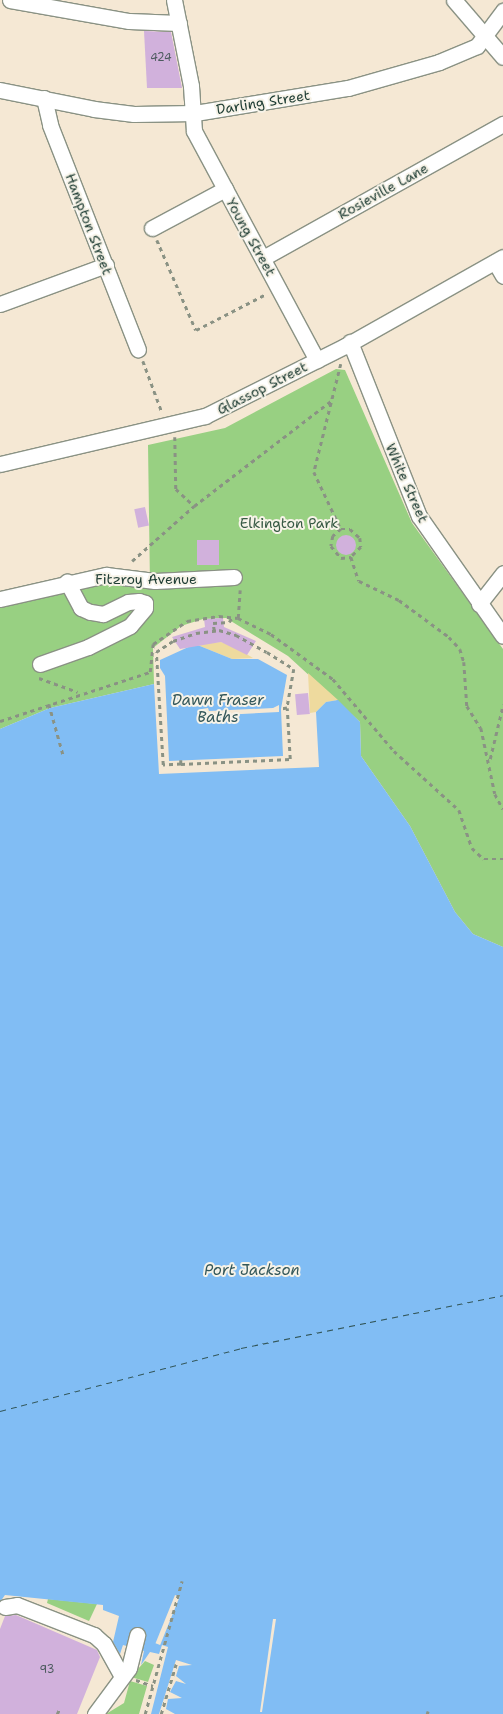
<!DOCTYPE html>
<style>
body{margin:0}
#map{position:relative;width:503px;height:1714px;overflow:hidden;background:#f5e8d4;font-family:"Shantell Sans",sans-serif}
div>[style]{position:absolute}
.green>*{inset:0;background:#98d082}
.sand>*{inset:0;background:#eeda9e}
.water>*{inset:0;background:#81bdf4}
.pier>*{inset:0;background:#f5e8d4;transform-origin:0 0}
.ferry>*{height:1px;margin-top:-0.5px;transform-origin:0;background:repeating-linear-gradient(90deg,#33575a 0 6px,transparent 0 11px)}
.building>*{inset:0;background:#d1b1dc;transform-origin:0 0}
.round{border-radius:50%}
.path>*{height:2.5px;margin-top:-1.25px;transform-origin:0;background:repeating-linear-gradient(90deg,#8a9284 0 4px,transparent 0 8px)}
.roads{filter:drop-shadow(1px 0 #8a9284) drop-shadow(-1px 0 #8a9284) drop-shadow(0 1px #8a9284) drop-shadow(0 -1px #8a9284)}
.minor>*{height:15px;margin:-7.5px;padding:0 7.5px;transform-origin:7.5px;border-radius:7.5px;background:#fff}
span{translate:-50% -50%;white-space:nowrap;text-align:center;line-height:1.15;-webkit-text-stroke:4px #f7f3e8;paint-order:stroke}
.number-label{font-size:11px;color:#4c5a5e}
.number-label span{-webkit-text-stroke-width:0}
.street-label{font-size:14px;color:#1f3d34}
.park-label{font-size:14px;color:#375a44}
.water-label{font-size:15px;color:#33575a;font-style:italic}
</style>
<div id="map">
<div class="green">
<i style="clip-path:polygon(336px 369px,345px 370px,412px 523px,503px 649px,503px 947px,473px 934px,455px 912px,410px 826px,361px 756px,360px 722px,288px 656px,226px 618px,203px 619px,181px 626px,153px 648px,154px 684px,50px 708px,0 729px,0 607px,96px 585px,150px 586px,148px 445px,225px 428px)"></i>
<i style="clip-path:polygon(48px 1599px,97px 1604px,89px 1621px,47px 1603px)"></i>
<i style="clip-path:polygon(145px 1661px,154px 1665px,148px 1682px,131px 1677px)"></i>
<i style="clip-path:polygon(130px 1681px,147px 1686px,139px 1714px,106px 1714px,124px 1703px)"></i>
</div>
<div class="sand">
<i style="clip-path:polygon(221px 642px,233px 646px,253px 658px,232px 659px,195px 644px)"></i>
<i style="clip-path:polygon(308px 673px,338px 700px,326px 702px,316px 712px,310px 713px)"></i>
</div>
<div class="water">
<i style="clip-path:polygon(195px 644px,232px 659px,258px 659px,287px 675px,281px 709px,283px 756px,169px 761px,165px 676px,160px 668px,160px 660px)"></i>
<i style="clip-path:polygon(154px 684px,159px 774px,319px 767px,316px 712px,326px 702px,338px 700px,360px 722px,361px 756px,410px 826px,455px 912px,473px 934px,503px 947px,503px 1714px,151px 1714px,168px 1647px,162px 1645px,159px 1654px,150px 1652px,141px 1665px,144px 1651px,123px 1645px,120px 1654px,113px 1642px,119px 1616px,103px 1610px,103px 1605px,5px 1595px,0 1602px,0 729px,50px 708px)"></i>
</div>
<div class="pier">
<i style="clip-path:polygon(279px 705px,279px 712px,203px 716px,202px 709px,208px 708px,209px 711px,273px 708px)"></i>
<i style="left:175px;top:1595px;width:5px;height:52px;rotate:22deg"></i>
<i style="clip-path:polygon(273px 1619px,276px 1619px,262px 1712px,260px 1712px)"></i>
<i style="clip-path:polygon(176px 1660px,192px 1665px,179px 1666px,176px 1676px,186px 1684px,176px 1681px,170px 1692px,182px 1698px,168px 1699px,166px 1709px,175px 1714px,159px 1714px)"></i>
</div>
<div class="ferry">
<i style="left:0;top:1411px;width:249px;rotate:-14.6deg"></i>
<i style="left:241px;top:1348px;width:267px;rotate:-11.4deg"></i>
</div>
<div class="building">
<i style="clip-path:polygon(144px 31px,171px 32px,182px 88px,147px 88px)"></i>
<i style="left:145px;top:507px;width:19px;height:11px;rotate:78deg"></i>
<i class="round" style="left:336px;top:535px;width:20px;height:20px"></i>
<i style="left:197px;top:540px;width:22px;height:25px"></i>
<i style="clip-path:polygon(223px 618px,224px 627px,256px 641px,247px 655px,221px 642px,180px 649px,172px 637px,205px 627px,204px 619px)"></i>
<i style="left:308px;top:693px;width:21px;height:13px;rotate:85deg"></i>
<i style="clip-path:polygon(16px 1615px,97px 1650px,100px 1657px,77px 1714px,0 1714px,0 1629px,5px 1616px)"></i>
</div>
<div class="path">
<i style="left:157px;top:240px;width:98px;rotate:66.6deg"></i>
<i style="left:196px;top:330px;width:79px;rotate:-27.2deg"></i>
<i style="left:143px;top:361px;width:54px;rotate:69.6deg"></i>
<i style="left:341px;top:364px;width:111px;rotate:104deg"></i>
<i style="left:314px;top:472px;width:63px;rotate:64.7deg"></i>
<i style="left:341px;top:529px;width:11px;rotate:139deg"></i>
<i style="left:333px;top:536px;width:10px;rotate:101deg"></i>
<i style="left:331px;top:546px;width:16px;rotate:50deg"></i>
<i style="left:341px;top:558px;width:10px;rotate:-6deg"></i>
<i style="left:351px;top:557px;width:25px;rotate:72deg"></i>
<i style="left:359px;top:581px;width:44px;rotate:25.4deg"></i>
<i style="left:399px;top:600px;width:62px;rotate:36.5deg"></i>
<i style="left:449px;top:637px;width:16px;rotate:47deg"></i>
<i style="left:460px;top:649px;width:14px;rotate:73deg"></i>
<i style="left:464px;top:662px;width:44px;rotate:86.1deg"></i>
<i style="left:467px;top:706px;width:26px;rotate:58deg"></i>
<i style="left:481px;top:728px;width:67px;rotate:78deg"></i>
<i style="left:495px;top:794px;width:17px;rotate:62deg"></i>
<i style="left:175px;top:437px;width:52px;rotate:88.9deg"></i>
<i style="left:176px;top:489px;width:25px;rotate:43deg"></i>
<i style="left:341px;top:529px;width:9px"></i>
<i style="left:350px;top:529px;width:13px;rotate:42deg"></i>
<i style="left:360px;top:538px;width:9px;rotate:84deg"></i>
<i style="left:361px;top:547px;width:14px;rotate:135deg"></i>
<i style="left:132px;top:561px;width:83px;rotate:-41.6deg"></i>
<i style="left:194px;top:506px;width:173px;rotate:-37.5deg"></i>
<i style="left:238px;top:618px;width:28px;rotate:-86deg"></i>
<i style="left:214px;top:631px;width:8px;rotate:-97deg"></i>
<i style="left:213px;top:623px;width:16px;rotate:-4deg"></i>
<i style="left:229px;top:622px;width:5px;rotate:-53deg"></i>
<i style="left:39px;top:678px;width:41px;rotate:19.7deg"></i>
<i style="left:49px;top:704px;width:52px;rotate:74.4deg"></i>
<i style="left:0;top:721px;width:158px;rotate:-18.1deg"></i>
<i style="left:150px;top:672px;width:28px;rotate:-84deg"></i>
<i style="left:153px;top:644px;width:41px;rotate:-34.1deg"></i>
<i style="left:187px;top:621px;width:32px;rotate:-9deg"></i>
<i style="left:219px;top:616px;width:19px;rotate:6deg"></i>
<i style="left:238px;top:618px;width:37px;rotate:26deg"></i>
<i style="left:271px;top:634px;width:77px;rotate:36deg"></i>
<i style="left:333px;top:679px;width:94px;rotate:49.7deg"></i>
<i style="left:394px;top:751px;width:88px;rotate:42.2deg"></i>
<i style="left:459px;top:810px;width:40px;rotate:71.1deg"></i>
<i style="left:472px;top:848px;width:16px;rotate:43deg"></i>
<i style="left:484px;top:859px;width:19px"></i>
<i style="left:490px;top:759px;width:56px;rotate:-76.5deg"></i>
<i style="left:181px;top:760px;width:4px;rotate:90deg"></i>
<i style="left:181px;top:764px;width:18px;rotate:177deg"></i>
<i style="left:163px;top:765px;width:113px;rotate:-93.5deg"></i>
<i style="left:156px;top:652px;width:20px;rotate:-33deg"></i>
<i style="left:173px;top:641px;width:24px;rotate:-19deg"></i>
<i style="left:196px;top:633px;width:23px;rotate:-7deg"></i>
<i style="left:219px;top:630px;width:18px;rotate:16deg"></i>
<i style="left:236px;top:635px;width:35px;rotate:29deg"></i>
<i style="left:267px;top:652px;width:32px;rotate:32deg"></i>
<i style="left:294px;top:669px;width:40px;rotate:100deg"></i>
<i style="left:181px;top:764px;width:109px;rotate:-2.6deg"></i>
<i style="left:290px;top:759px;width:51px;rotate:-93.4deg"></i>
<i style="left:287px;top:708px;width:6px;rotate:171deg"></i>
<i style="left:136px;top:1680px;width:18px;rotate:19deg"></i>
<i style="left:57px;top:1714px;width:7px;rotate:-63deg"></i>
<i style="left:145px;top:1714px;width:138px;rotate:-74.5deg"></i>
<i style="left:161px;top:1714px;width:52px;rotate:-73.3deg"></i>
<i style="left:427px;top:1714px;width:3px;rotate:-72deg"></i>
</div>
<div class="roads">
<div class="minor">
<i style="left:10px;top:0;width:121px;rotate:10deg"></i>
<i style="left:129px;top:21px;width:50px;rotate:2.3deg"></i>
<i style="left:174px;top:0;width:88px;rotate:78.8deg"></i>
<i style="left:191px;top:86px;width:45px;rotate:86.2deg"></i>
<i style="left:194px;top:131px;width:260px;rotate:61.8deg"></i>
<i style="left:454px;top:0;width:75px;rotate:49.3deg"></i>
<i style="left:0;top:90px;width:96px;rotate:11.4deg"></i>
<i style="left:94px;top:109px;width:40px;rotate:7.1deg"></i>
<i style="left:134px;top:114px;width:61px;rotate:-0.9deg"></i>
<i style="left:195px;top:113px;width:155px;rotate:-9.3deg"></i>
<i style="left:348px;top:88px;width:95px;rotate:-15.9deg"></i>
<i style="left:439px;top:62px;width:41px;rotate:-22.8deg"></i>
<i style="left:477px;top:46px;width:44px;rotate:-53.4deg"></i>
<i style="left:44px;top:98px;width:28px;rotate:77deg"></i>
<i style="left:50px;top:125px;width:241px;rotate:68.6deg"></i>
<i style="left:152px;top:228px;width:83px;rotate:-28.1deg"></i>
<i style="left:263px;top:258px;width:275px;rotate:-29.2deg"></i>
<i style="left:495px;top:262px;width:16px;rotate:60deg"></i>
<i style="left:0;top:304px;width:113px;rotate:-20.2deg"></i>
<i style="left:350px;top:342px;width:187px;rotate:68.4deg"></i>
<i style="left:419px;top:516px;width:146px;rotate:55deg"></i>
<i style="left:0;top:464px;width:211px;rotate:-13.2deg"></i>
<i style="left:205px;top:416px;width:157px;rotate:-26.6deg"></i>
<i style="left:345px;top:346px;width:181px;rotate:-29.4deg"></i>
<i style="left:0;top:599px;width:109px;rotate:-12.8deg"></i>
<i style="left:106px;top:575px;width:49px;rotate:7deg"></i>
<i style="left:155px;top:581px;width:79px;rotate:-2.9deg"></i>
<i style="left:479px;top:604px;width:39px;rotate:-52deg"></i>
<i style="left:40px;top:664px;width:51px;rotate:-19.5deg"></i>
<i style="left:88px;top:647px;width:47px;rotate:-26.6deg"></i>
<i style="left:130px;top:626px;width:23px;rotate:-50deg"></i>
<i style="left:145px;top:608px;width:5px;rotate:-90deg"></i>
<i style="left:145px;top:603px;width:6px;rotate:-162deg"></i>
<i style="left:139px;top:601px;width:11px;rotate:175deg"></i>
<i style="left:128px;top:602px;width:28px;rotate:154deg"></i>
<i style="left:103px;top:614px;width:13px;rotate:-171deg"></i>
<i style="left:90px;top:612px;width:10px;rotate:-156deg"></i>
<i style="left:81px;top:608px;width:30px;rotate:-118deg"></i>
<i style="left:5px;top:1607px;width:12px;rotate:-9deg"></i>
<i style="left:17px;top:1605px;width:83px;rotate:21.3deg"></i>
<i style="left:94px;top:1635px;width:13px;rotate:42deg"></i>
<i style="left:104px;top:1644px;width:37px;rotate:61deg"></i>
<i style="left:95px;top:1714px;width:57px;rotate:-53.5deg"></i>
<i style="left:129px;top:1668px;width:34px;rotate:-76deg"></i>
</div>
</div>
<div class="number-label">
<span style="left:161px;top:58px">424</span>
<span style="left:47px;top:1670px">93</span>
</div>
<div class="street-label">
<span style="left:263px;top:102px;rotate:-9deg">Darling Street</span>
<span style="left:383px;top:191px;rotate:-29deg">Rosieville Lane</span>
<span style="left:89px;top:224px;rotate:69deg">Hampton Street</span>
<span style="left:251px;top:237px;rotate:61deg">Young Street</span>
<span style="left:262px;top:388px;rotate:-27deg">Glassop Street</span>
<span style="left:407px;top:483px;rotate:66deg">White Street</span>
<span style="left:146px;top:579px">Fitzroy Avenue</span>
</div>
<div class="park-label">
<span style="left:289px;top:523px">Elkington Park</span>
</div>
<div class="water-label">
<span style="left:218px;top:709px">Dawn Fraser<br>Baths</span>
<span style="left:252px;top:1271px">Port Jackson</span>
</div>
</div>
